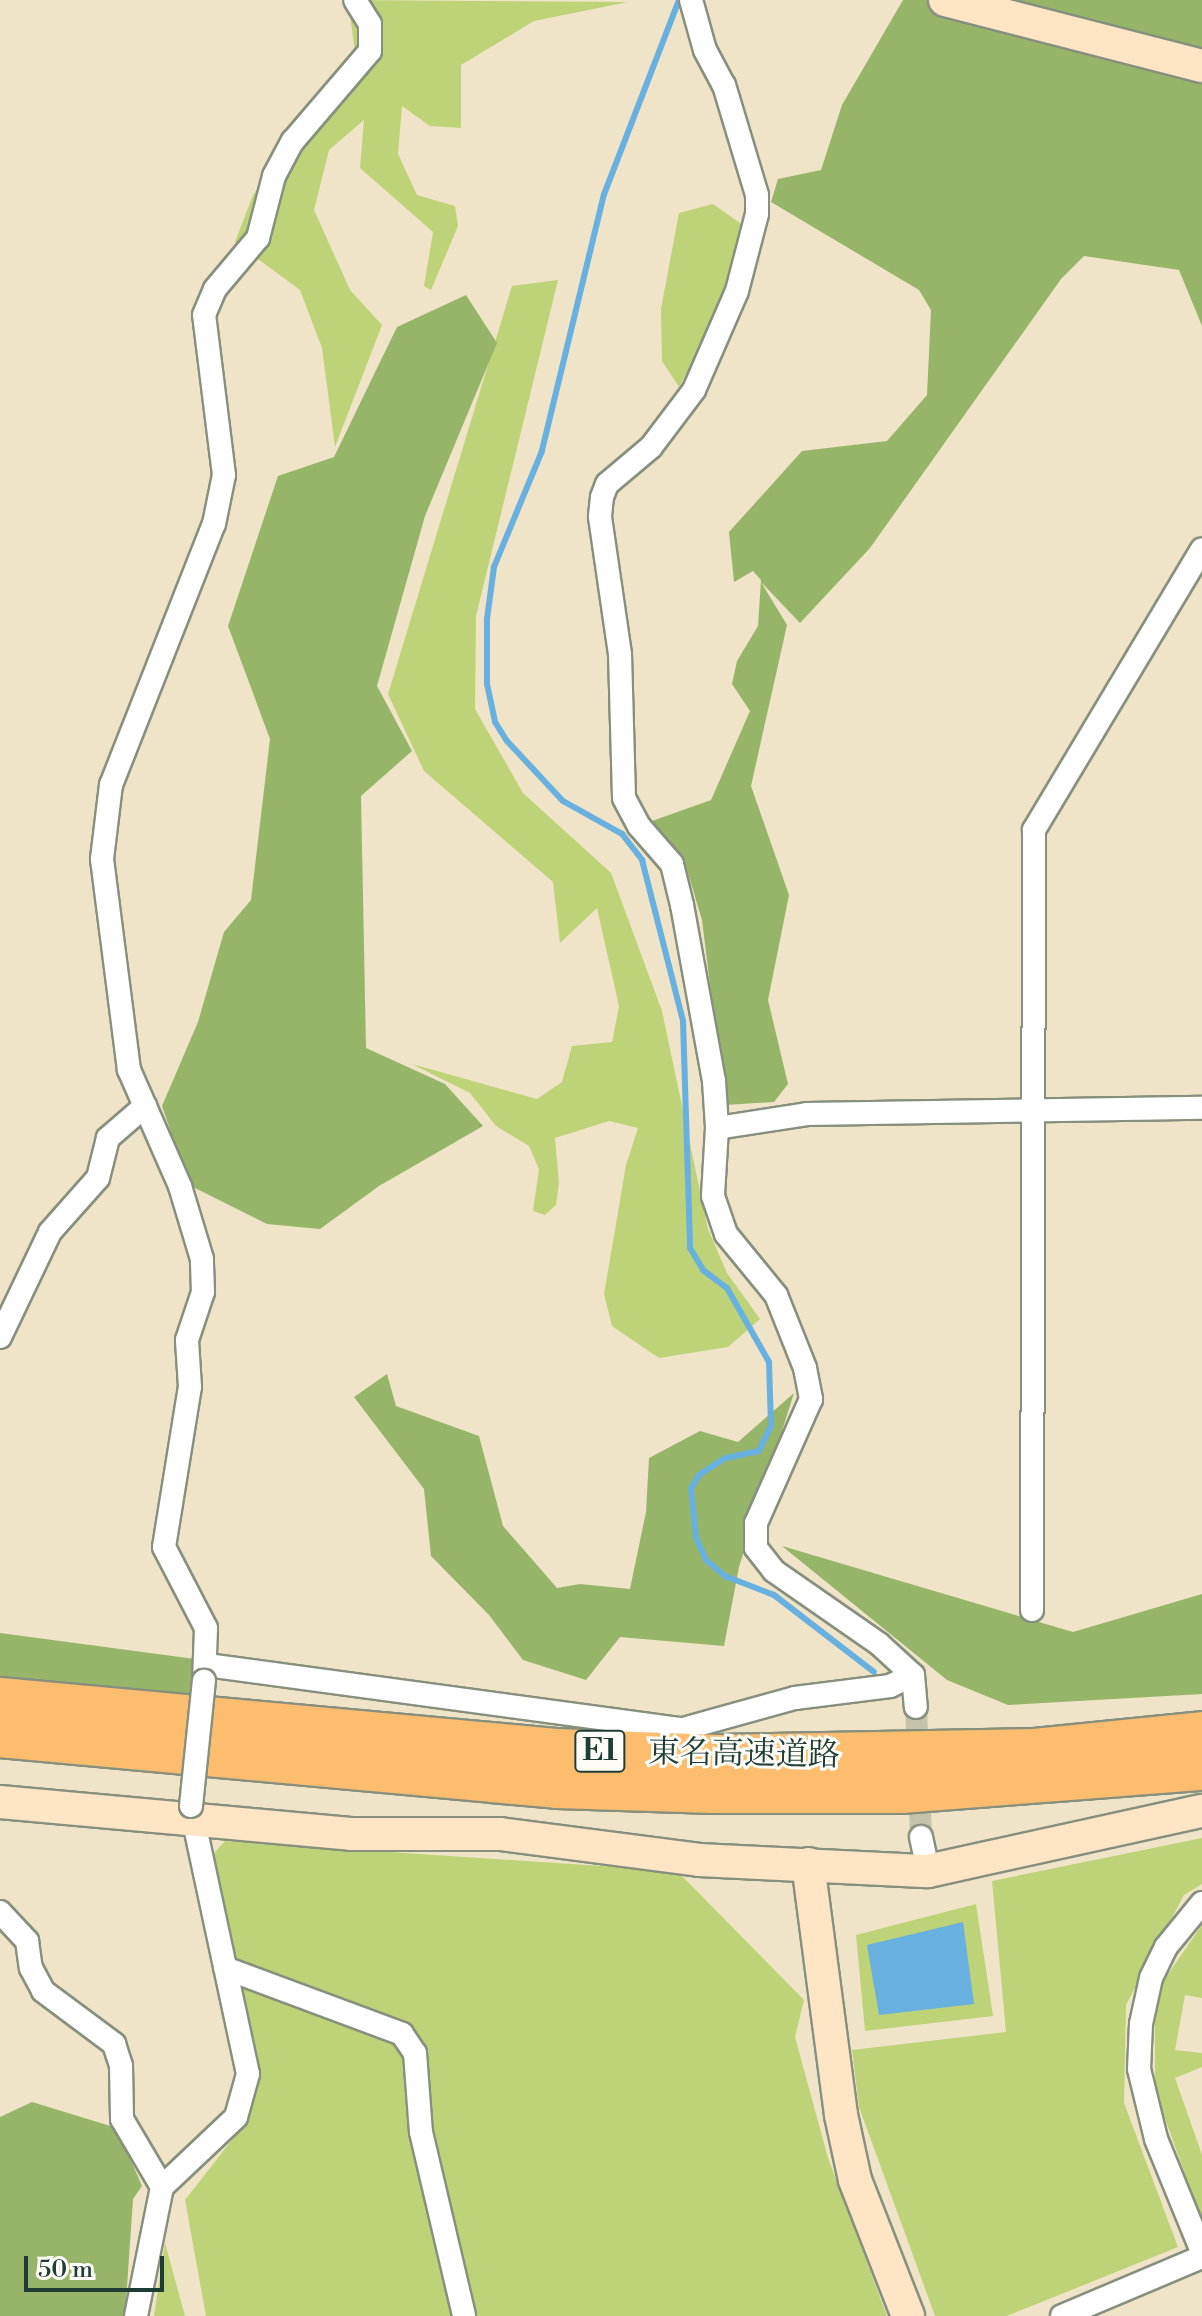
<!DOCTYPE html>
<meta charset="utf-8">
<style>
body{margin:0}
#map{position:relative;width:1202px;height:2316px;overflow:hidden;background:#efe4c7;font-family:"Libre Bodoni","Noto Serif JP",serif}
div>[style]{position:absolute}
.green>*{inset:0;background:#bed377}
.forest>*{inset:0;background:#96b568}
.water>*{inset:0;background:#68b0df}
.stream>*{height:6px;margin:-3px;padding:0 3px;transform-origin:3px;border-radius:3px;background:#68b0df}
.street-tunnel>*{height:22px;margin-top:-11px;transform-origin:0;background:repeating-linear-gradient(90deg,#c5c3aa 0 22px,transparent 0 33px)}
.roads{filter:drop-shadow(2px 0 #87907e) drop-shadow(-2px 0 #87907e) drop-shadow(0 2px #87907e) drop-shadow(0 -2px #87907e)}
.street>*{height:22px;margin:-11px;padding:0 11px;transform-origin:11px;border-radius:11px;background:#fff}
.secondary>*{height:32px;margin:-16px;padding:0 16px;transform-origin:16px;border-radius:16px;background:#fee5c5}
.highway>*{height:42px;margin:-21px;padding:0 21px;transform-origin:21px;border-radius:21px;background:#fcbd6f}
.bridges{filter:drop-shadow(2px 0 #87907e) drop-shadow(-2px 0 #87907e) drop-shadow(0 2px #87907e) drop-shadow(0 -2px #87907e)}
.street-bridge>*{height:22px;margin:-11px;padding:0 11px;transform-origin:11px;border-radius:11px;background:#fff}
span{translate:-50% -50%;white-space:nowrap;text-align:center;line-height:1.15;-webkit-text-stroke:6px #fdfcf7;paint-order:stroke}
.shield-label span{padding:2px 6px;background:#fdfcf7;border:2px solid;border-radius:6px;-webkit-text-stroke-width:0}
.shield-label{font-size:30px;color:#1f3d34;font-weight:700}
.street-label{font-size:32px;color:#1f3d34}
.scale{position:absolute;left:24px;top:2256px;width:140px;height:36px;box-sizing:border-box;border:4px solid #1f3d34;border-top:0;padding-left:10px;font-size:24px;line-height:28px;white-space:nowrap;color:#1f3d34;-webkit-text-stroke:6px #fdfcf7;paint-order:stroke}
</style>
<div id="map">
<div class="green">
<i style="clip-path:polygon(348px 0,628px 2px,534px 21px,461px 65px,461px 128px,430px 126px,402px 106px,398px 154px,417px 195px,455px 206px,458px 226px,431px 290px,424px 286px,433px 232px,360px 168px,364px 120px,329px 150px,314px 210px,350px 290px,382px 325px,335px 447px,322px 348px,300px 290px,235px 242px,253px 195px,355px 52px)"></i>
<i style="clip-path:polygon(713px 204px,747px 228px,732px 292px,679px 387px,662px 361px,661px 309px,679px 213px)"></i>
<i style="clip-path:polygon(558px 280px,476px 616px,475px 709px,523px 793px,611px 873px,662px 1011px,708px 1229px,727px 1273px,760px 1319px,728px 1347px,659px 1358px,612px 1326px,604px 1294px,626px 1165px,638px 1128px,609px 1121px,555px 1138px,559px 1183px,556px 1205px,545px 1215px,533px 1211px,539px 1169px,529px 1146px,496px 1126px,470px 1093px,412px 1064px,537px 1099px,562px 1082px,572px 1046px,612px 1042px,619px 1006px,597px 908px,560px 943px,553px 882px,424px 771px,388px 694px,512px 286px)"></i>
<i style="clip-path:polygon(1202px 1838px,1202px 1884px,1184px 1895px,1126px 2005px,1124px 2103px,1178px 2247px,1007px 2316px,935px 2316px,859px 2107px,852px 2050px,1006px 2032px,992px 1881px)"></i>
<i style="clip-path:polygon(225px 1841px,677px 1871px,804px 2000px,795px 2037px,828px 2158px,887px 2316px,206px 2316px,185px 2200px,249px 2118px,256px 2080px,214px 1853px)"></i>
<i style="clip-path:polygon(976px 1904px,993px 2016px,865px 2031px,856px 1935px)"></i>
<i style="clip-path:polygon(1202px 1925px,1202px 1998px,1185px 1995px,1175px 2050px,1202px 2053px,1202px 2067px,1175px 2078px,1202px 2155px,1202px 2221px,1155px 2091px,1155px 1993px)"></i>
<i style="clip-path:polygon(165px 2243px,185px 2316px,154px 2316px)"></i>
</div>
<div class="forest">
<i style="clip-path:polygon(903px 0,1202px 0,1202px 326px,1179px 270px,1084px 256px,1061px 279px,870px 548px,800px 623px,761px 582px,787px 625px,751px 786px,789px 895px,768px 1000px,788px 1084px,774px 1102px,725px 1105px,702px 920px,685px 863px,652px 821px,711px 800px,750px 711px,732px 684px,737px 661px,758px 626px,761px 580px,753px 571px,734px 582px,729px 532px,802px 451px,887px 441px,927px 395px,931px 310px,919px 290px,771px 202px,778px 179px,821px 170px,842px 105px)"></i>
<i style="clip-path:polygon(466px 295px,497px 343px,425px 516px,377px 686px,412px 751px,361px 796px,366px 1048px,445px 1084px,483px 1126px,379px 1186px,320px 1229px,267px 1224px,189px 1185px,162px 1106px,198px 1022px,224px 932px,251px 900px,270px 739px,228px 626px,278px 476px,334px 457px,397px 327px)"></i>
<i style="clip-path:polygon(387px 1374px,396px 1406px,479px 1436px,503px 1526px,557px 1588px,580px 1584px,630px 1589px,646px 1512px,649px 1458px,700px 1431px,738px 1442px,794px 1393px,739px 1567px,724px 1646px,620px 1637px,586px 1680px,523px 1660px,489px 1615px,431px 1556px,424px 1489px,354px 1397px)"></i>
<i style="clip-path:polygon(782px 1546px,1073px 1632px,1202px 1594px,1202px 1694px,1008px 1705px,947px 1680px)"></i>
<i style="clip-path:polygon(0 1633px,195px 1659px,195px 1694px,0 1686px)"></i>
<i style="clip-path:polygon(32px 2102px,117px 2128px,142px 2186px,133px 2199px,125px 2316px,0 2316px,0 2117px)"></i>
</div>
<div class="water">
<i style="clip-path:polygon(963px 1922px,974px 2004px,879px 2015px,867px 1945px)"></i>
</div>
<div class="stream">
<i style="left:679px;top:0;width:208px;rotate:111.1deg"></i>
<i style="left:604px;top:194px;width:264px;rotate:103.6deg"></i>
<i style="left:542px;top:451px;width:126px;rotate:112.5deg"></i>
<i style="left:494px;top:567px;width:52px;rotate:97.7deg"></i>
<i style="left:487px;top:619px;width:65px;rotate:90deg"></i>
<i style="left:487px;top:684px;width:39px;rotate:78deg"></i>
<i style="left:495px;top:722px;width:22px;rotate:58deg"></i>
<i style="left:507px;top:741px;width:82px;rotate:47deg"></i>
<i style="left:563px;top:801px;width:68px;rotate:29.2deg"></i>
<i style="left:622px;top:834px;width:33px;rotate:52deg"></i>
<i style="left:642px;top:860px;width:166px;rotate:75.7deg"></i>
<i style="left:683px;top:1021px;width:227px;rotate:88.2deg"></i>
<i style="left:690px;top:1248px;width:26px;rotate:59deg"></i>
<i style="left:703px;top:1270px;width:30px;rotate:37deg"></i>
<i style="left:727px;top:1288px;width:85px;rotate:60.4deg"></i>
<i style="left:769px;top:1362px;width:64px;rotate:88.2deg"></i>
<i style="left:771px;top:1426px;width:28px;rotate:116deg"></i>
<i style="left:759px;top:1451px;width:35px;rotate:168deg"></i>
<i style="left:725px;top:1458px;width:31px;rotate:147deg"></i>
<i style="left:699px;top:1475px;width:16px;rotate:120deg"></i>
<i style="left:691px;top:1489px;width:48px;rotate:84.1deg"></i>
<i style="left:696px;top:1537px;width:25px;rotate:67deg"></i>
<i style="left:706px;top:1560px;width:25px;rotate:40deg"></i>
<i style="left:725px;top:1576px;width:53px;rotate:21.2deg"></i>
<i style="left:774px;top:1595px;width:126px;rotate:37.6deg"></i>
</div>
<div class="street-tunnel">
<i style="left:916px;top:1707px;width:130px;rotate:87.8deg"></i>
</div>
<div class="roads">
<div class="street">
<i style="left:691px;top:0;width:52px;rotate:74.4deg"></i>
<i style="left:705px;top:50px;width:40px;rotate:62deg"></i>
<i style="left:724px;top:85px;width:115px;rotate:73.3deg"></i>
<i style="left:757px;top:195px;width:19px;rotate:90deg"></i>
<i style="left:757px;top:214px;width:80px;rotate:104.6deg"></i>
<i style="left:737px;top:291px;width:108px;rotate:113.5deg"></i>
<i style="left:694px;top:390px;width:71px;rotate:127deg"></i>
<i style="left:651px;top:447px;width:57px;rotate:139.9deg"></i>
<i style="left:607px;top:484px;width:14px;rotate:111deg"></i>
<i style="left:602px;top:497px;width:20px;rotate:96deg"></i>
<i style="left:600px;top:517px;width:138px;rotate:81.7deg"></i>
<i style="left:620px;top:654px;width:144px;rotate:88.4deg"></i>
<i style="left:624px;top:798px;width:32px;rotate:62deg"></i>
<i style="left:639px;top:826px;width:50px;rotate:49deg"></i>
<i style="left:672px;top:864px;width:42px;rotate:76.3deg"></i>
<i style="left:682px;top:905px;width:179px;rotate:79.7deg"></i>
<i style="left:714px;top:1081px;width:47px;rotate:86.3deg"></i>
<i style="left:717px;top:1128px;width:68px;rotate:93.4deg"></i>
<i style="left:713px;top:1196px;width:40px;rotate:71.1deg"></i>
<i style="left:726px;top:1234px;width:79px;rotate:50.7deg"></i>
<i style="left:776px;top:1295px;width:79px;rotate:68.3deg"></i>
<i style="left:805px;top:1368px;width:32px;rotate:79deg"></i>
<i style="left:811px;top:1399px;width:136px;rotate:113.9deg"></i>
<i style="left:756px;top:1523px;width:25px;rotate:90deg"></i>
<i style="left:756px;top:1548px;width:29px;rotate:52deg"></i>
<i style="left:774px;top:1571px;width:128px;rotate:34.8deg"></i>
<i style="left:879px;top:1644px;width:46px;rotate:42.4deg"></i>
<i style="left:913px;top:1675px;width:32px;rotate:85deg"></i>
<i style="left:717px;top:1128px;width:91px;rotate:-8.8deg"></i>
<i style="left:807px;top:1114px;width:395px;rotate:-0.9deg"></i>
<i style="left:0;top:1337px;width:116px;rotate:-64.5deg"></i>
<i style="left:50px;top:1232px;width:72px;rotate:-48.4deg"></i>
<i style="left:98px;top:1178px;width:41px;rotate:-76deg"></i>
<i style="left:108px;top:1138px;width:49px;rotate:-40.9deg"></i>
<i style="left:1032px;top:1610px;width:780px;rotate:-89.85deg"></i>
<i style="left:1034px;top:830px;width:327px;rotate:-59.1deg"></i>
<i style="left:207px;top:1665px;width:480px;rotate:7.7deg"></i>
<i style="left:683px;top:1729px;width:116px;rotate:-15.5deg"></i>
<i style="left:795px;top:1698px;width:96px;rotate:-7.2deg"></i>
<i style="left:890px;top:1686px;width:25px;rotate:-26deg"></i>
<i style="left:204px;top:1681px;width:53px;rotate:-87.8deg"></i>
<i style="left:206px;top:1628px;width:91px;rotate:-117.4deg"></i>
<i style="left:164px;top:1547px;width:162px;rotate:-80.8deg"></i>
<i style="left:190px;top:1387px;width:47px;rotate:-93.7deg"></i>
<i style="left:187px;top:1340px;width:51px;rotate:-71.6deg"></i>
<i style="left:203px;top:1292px;width:33px;rotate:-92deg"></i>
<i style="left:202px;top:1259px;width:76px;rotate:-106.8deg"></i>
<i style="left:180px;top:1186px;width:127px;rotate:-113.7deg"></i>
<i style="left:129px;top:1070px;width:213px;rotate:-97.3deg"></i>
<i style="left:102px;top:859px;width:75px;rotate:-83.1deg"></i>
<i style="left:111px;top:785px;width:281px;rotate:-68.5deg"></i>
<i style="left:214px;top:524px;width:50px;rotate:-78.5deg"></i>
<i style="left:224px;top:475px;width:161px;rotate:-97.1deg"></i>
<i style="left:204px;top:315px;width:28px;rotate:-67deg"></i>
<i style="left:215px;top:289px;width:67px;rotate:-49.9deg"></i>
<i style="left:258px;top:238px;width:64px;rotate:-75.5deg"></i>
<i style="left:274px;top:176px;width:40px;rotate:-62deg"></i>
<i style="left:293px;top:141px;width:118px;rotate:-49.5deg"></i>
<i style="left:370px;top:51px;width:27px;rotate:-90deg"></i>
<i style="left:370px;top:24px;width:28px;rotate:-122deg"></i>
<i style="left:921px;top:1837px;width:35px;rotate:78deg"></i>
<i style="left:1202px;top:1903px;width:57px;rotate:129.3deg"></i>
<i style="left:1166px;top:1947px;width:34px;rotate:116deg"></i>
<i style="left:1151px;top:1978px;width:47px;rotate:102.3deg"></i>
<i style="left:1141px;top:2024px;width:45px;rotate:92.5deg"></i>
<i style="left:1139px;top:2069px;width:72px;rotate:76.3deg"></i>
<i style="left:1156px;top:2139px;width:122px;rotate:67.8deg"></i>
<i style="left:0;top:1912px;width:40px;rotate:47deg"></i>
<i style="left:27px;top:1941px;width:27px;rotate:82deg"></i>
<i style="left:31px;top:1968px;width:26px;rotate:62deg"></i>
<i style="left:43px;top:1991px;width:89px;rotate:36.7deg"></i>
<i style="left:114px;top:2044px;width:23px;rotate:72deg"></i>
<i style="left:121px;top:2066px;width:53px;rotate:88.9deg"></i>
<i style="left:122px;top:2119px;width:79px;rotate:59.5deg"></i>
<i style="left:225px;top:1968px;width:189px;rotate:20.4deg"></i>
<i style="left:402px;top:2034px;width:23px;rotate:56deg"></i>
<i style="left:415px;top:2053px;width:79px;rotate:85.7deg"></i>
<i style="left:421px;top:2132px;width:189px;rotate:76.8deg"></i>
<i style="left:136px;top:2316px;width:132px;rotate:-78.6deg"></i>
<i style="left:162px;top:2187px;width:102px;rotate:-43.4deg"></i>
<i style="left:236px;top:2117px;width:45px;rotate:-74.4deg"></i>
<i style="left:248px;top:2074px;width:273px;rotate:-102.1deg"></i>
<i style="left:1062px;top:2316px;width:152px;rotate:-22.9deg"></i>
</div>
<div class="secondary">
<i style="left:945px;top:0;width:265px;rotate:14.4deg"></i>
<i style="left:0;top:1802px;width:352px;rotate:5.2deg"></i>
<i style="left:351px;top:1834px;width:149px"></i>
<i style="left:500px;top:1834px;width:201px;rotate:7.4deg"></i>
<i style="left:699px;top:1860px;width:229px;rotate:2.8deg"></i>
<i style="left:928px;top:1871px;width:280px;rotate:-12.4deg"></i>
<i style="left:808px;top:1864px;width:253px;rotate:82.5deg"></i>
<i style="left:841px;top:2115px;width:66px;rotate:77.8deg"></i>
<i style="left:855px;top:2180px;width:146px;rotate:68.7deg"></i>
</div>
<div class="highway">
<i style="left:0;top:1699px;width:558px;rotate:5.24deg"></i>
<i style="left:556px;top:1750px;width:162px;rotate:2.1deg"></i>
<i style="left:718px;top:1756px;width:317px;rotate:-1.1deg"></i>
<i style="left:1035px;top:1750px;width:168px;rotate:-5.8deg"></i>
<i style="left:0;top:1736px;width:559px;rotate:5.23deg"></i>
<i style="left:557px;top:1787px;width:157px;rotate:1.8deg"></i>
<i style="left:714px;top:1792px;width:187px"></i>
<i style="left:901px;top:1792px;width:302px;rotate:-4.4deg"></i>
</div>
</div>
<div class="bridges">
<div class="street-bridge">
<i style="left:191px;top:1806px;width:126px;rotate:-84.1deg"></i>
</div>
</div>
<div class="shield-label">
<span style="left:600px;top:1751px">E1</span>
</div>
<div class="street-label">
<span style="left:744px;top:1754px;rotate:1deg">東名高速道路</span>
</div>
<div class="scale">50 m</div>
</div>
